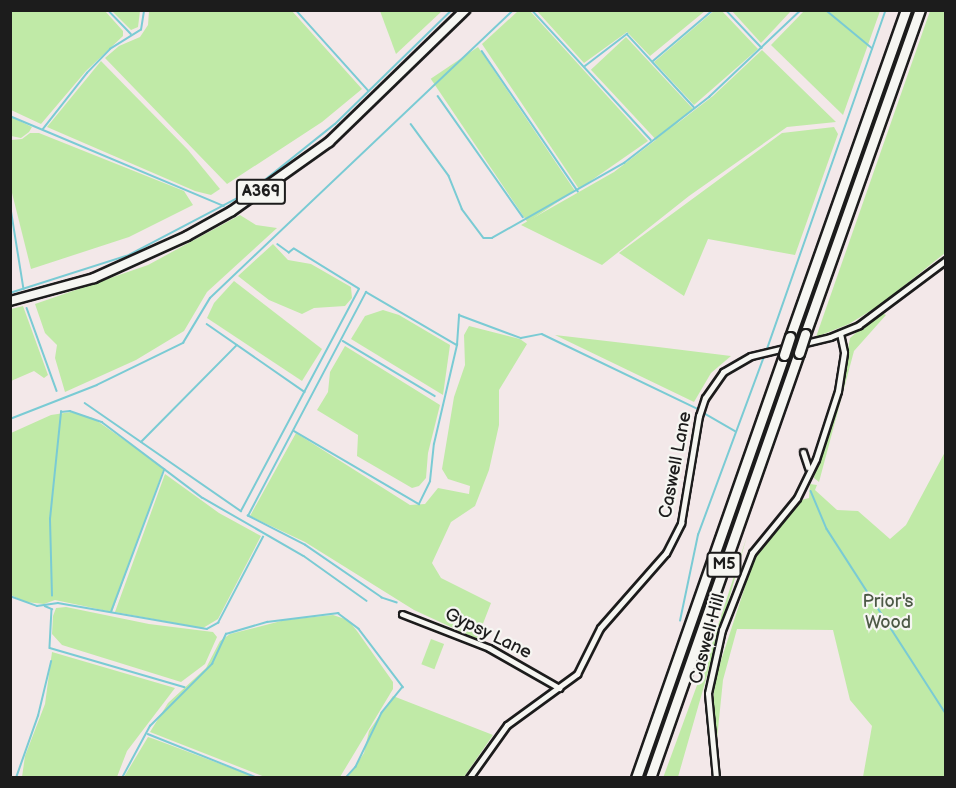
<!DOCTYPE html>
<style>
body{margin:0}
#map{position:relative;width:956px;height:788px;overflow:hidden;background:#f3e8e9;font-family:"Balsamiq Sans",sans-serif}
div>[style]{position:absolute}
.green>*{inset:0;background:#c0eaa7;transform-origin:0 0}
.stream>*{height:1.5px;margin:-0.75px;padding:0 0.75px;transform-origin:0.75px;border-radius:0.75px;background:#7acbd4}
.roads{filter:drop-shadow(2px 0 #1c1c1c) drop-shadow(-2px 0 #1c1c1c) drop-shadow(0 2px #1c1c1c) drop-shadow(0 -2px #1c1c1c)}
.minor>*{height:5px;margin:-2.5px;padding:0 2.5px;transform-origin:2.5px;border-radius:2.5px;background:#f6f6f2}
.primary>*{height:8px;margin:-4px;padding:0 4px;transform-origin:4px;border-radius:4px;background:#f6f6f2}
.motorway>*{height:9px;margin:-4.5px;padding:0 4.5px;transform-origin:4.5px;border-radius:4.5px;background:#f6f6f2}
.bridges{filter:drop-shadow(2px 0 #1c1c1c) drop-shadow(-2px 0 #1c1c1c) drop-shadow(0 2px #1c1c1c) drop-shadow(0 -2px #1c1c1c)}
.motorway-bridge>*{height:9px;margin:-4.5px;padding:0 4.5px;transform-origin:4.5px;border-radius:4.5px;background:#f6f6f2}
span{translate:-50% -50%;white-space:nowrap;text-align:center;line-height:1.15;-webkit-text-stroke:4.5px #f6f6f2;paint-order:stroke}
.shield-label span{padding:2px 4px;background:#f6f6f2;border:2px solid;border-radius:4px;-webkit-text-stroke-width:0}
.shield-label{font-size:16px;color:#1c1c1c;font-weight:700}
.street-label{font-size:18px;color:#1c1c1c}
.park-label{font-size:18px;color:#4d5a46}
.frame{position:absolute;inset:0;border:12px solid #1c1c1c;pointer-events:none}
</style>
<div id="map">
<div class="green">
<i style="clip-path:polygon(11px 10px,105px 11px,123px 31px,123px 36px,86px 71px,41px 124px,11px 110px)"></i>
<i style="clip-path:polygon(715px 10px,722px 11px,758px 49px,694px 105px,654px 62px)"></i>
<i style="clip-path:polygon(112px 11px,140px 11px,138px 27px,131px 30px)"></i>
<i style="clip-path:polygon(149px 11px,292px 11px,362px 89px,322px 122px,227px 184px,105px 58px,119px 46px,140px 37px,148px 25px)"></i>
<i style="clip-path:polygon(380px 11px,442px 11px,396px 54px)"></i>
<i style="clip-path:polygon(518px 11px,530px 11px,648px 141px,579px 189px,482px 44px)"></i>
<i style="clip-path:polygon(537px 11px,705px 11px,650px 56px,627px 32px,584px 63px)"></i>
<i style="clip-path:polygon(732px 11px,791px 11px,761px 43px)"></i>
<i style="clip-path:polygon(804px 11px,880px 11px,843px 115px,771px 45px)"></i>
<i style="clip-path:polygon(930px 11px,945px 11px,945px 253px,880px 305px,849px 324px,816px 337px)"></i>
<i style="left:626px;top:37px;width:98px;height:48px;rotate:47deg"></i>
<i style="left:478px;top:47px;width:173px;height:57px;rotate:56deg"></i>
<i style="clip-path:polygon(762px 50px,836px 122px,787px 127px,689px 196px,602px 265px,521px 225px,614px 172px,713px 96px)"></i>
<i style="clip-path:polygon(101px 61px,188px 150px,220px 189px,211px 195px,195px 191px,47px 127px)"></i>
<i style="clip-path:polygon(11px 117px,32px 127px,29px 132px,21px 138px,11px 136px)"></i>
<i style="clip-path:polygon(834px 127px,838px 134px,795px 255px,708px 239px,684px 296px,619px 253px,782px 133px)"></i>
<i style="clip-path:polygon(30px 133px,39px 133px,184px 191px,193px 205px,129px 237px,31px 269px,10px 185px,11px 140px,22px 139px)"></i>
<i style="clip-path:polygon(240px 215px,256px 225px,277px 228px,207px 292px,184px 331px,136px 360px,65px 392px,55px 358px,57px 345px,45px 333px,35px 304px,148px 265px)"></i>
<i style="clip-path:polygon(273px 244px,288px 260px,311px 264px,351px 287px,352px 298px,345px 306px,314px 308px,302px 314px,269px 300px,238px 276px)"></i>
<i style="clip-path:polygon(234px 281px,322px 349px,302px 381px,207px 318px,214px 303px)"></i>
<i style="clip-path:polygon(23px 306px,48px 375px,44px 378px,34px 371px,11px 381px,11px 309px)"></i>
<i style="clip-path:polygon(383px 310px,399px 315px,450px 345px,443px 395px,351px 339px,365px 316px)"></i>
<i style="clip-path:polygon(880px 312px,886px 315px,854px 351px,819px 482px,814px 478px,815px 471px,842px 384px,850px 338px)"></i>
<i style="clip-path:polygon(469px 326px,520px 339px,527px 344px,499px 390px,499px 425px,489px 470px,475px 506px,451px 522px,432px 563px,441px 578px,491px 603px,477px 639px,414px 610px,305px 542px,250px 516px,296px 433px,410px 505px,425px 504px,438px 488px,469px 494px,470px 486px,448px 479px,442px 469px,454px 397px,465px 365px,464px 335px)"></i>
<i style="clip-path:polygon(555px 335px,658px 347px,731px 356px,711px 373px,694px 402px)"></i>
<i style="clip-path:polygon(345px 346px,440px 405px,428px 453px,426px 478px,419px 486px,412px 488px,357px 456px,358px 435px,317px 410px,328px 392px,330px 372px)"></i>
<i style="clip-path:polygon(71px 412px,93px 418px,164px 468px,112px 612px,55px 600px,44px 604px,26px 602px,11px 595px,11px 433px,51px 415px)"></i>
<i style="clip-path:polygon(945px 452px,945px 777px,863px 777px,872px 726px,850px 700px,833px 630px,737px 629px,723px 680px,717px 739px,713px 704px,715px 679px,755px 556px,801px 500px,809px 498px,810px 484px,817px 485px,815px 490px,837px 510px,858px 511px,890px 539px,906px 525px)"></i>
<i style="clip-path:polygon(165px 474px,219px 513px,261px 536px,218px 619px,203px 628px,115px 612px)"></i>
<i style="clip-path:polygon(747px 536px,678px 777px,663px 778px,711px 647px)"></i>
<i style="clip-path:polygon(66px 607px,149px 624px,213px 632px,217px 637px,205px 664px,181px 682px,62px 645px,52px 634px,53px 616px,56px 608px)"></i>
<i style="clip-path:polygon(333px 615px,348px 620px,357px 631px,393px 682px,393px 689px,340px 777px,265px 777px,150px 732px,168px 703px,206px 668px,220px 641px,230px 634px,285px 620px)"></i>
<i style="left:431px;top:639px;width:14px;height:27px;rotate:21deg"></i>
<i style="clip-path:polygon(52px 652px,175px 688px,127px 751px,117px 777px,22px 777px,25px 756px,45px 704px)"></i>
<i style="clip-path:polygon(393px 696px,493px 735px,464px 777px,348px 777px,364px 753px,369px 731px)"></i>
<i style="clip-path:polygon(148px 737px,154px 739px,255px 777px,124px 777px)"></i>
</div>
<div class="stream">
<i style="left:108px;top:10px;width:33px;rotate:46deg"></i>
<i style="left:296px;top:10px;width:108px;rotate:48deg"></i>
<i style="left:532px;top:10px;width:176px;rotate:47.5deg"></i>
<i style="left:726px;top:10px;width:52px;rotate:46.5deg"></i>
<i style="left:826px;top:10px;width:60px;rotate:39.6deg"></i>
<i style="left:482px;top:51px;width:170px;rotate:55.6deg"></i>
<i style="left:653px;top:61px;width:79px;rotate:-40.4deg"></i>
<i style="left:585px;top:66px;width:53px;rotate:-37.3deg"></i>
<i style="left:627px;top:34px;width:99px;rotate:47.5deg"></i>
<i style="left:438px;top:96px;width:148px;rotate:54.9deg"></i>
<i style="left:10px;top:116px;width:232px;rotate:22.8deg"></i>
<i style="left:411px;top:124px;width:64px;rotate:53.8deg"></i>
<i style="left:449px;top:176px;width:35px;rotate:68deg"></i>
<i style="left:462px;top:209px;width:36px;rotate:53deg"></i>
<i style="left:484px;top:238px;width:8px"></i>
<i style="left:492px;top:238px;width:152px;rotate:-29.6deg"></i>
<i style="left:624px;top:163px;width:108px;rotate:-37.8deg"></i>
<i style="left:709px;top:97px;width:127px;rotate:-43.4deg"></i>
<i style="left:43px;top:129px;width:71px;rotate:-51.8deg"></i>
<i style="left:87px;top:73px;width:33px;rotate:-46deg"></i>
<i style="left:110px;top:49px;width:36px;rotate:-32deg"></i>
<i style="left:141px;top:30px;width:20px;rotate:-81deg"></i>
<i style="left:10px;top:202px;width:88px;rotate:80.9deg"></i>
<i style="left:10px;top:293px;width:125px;rotate:-17.7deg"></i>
<i style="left:129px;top:255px;width:138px;rotate:-27.7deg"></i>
<i style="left:251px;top:191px;width:107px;rotate:-38.6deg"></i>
<i style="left:335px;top:124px;width:163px;rotate:-44.3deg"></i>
<i style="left:27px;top:308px;width:88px;rotate:70.1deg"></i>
<i style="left:207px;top:324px;width:119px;rotate:34.8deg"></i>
<i style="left:343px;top:341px;width:107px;rotate:30.9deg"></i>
<i style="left:767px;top:349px;width:359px;rotate:-70.7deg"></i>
<i style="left:85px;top:403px;width:190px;rotate:34.7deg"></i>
<i style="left:241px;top:511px;width:251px;rotate:-62deg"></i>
<i style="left:359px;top:289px;width:76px;rotate:-148.4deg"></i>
<i style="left:294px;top:249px;width:6px;rotate:141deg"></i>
<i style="left:289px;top:253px;width:14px;rotate:-144deg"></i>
<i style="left:702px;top:412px;width:38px;rotate:30deg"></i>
<i style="left:10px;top:419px;width:93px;rotate:-21.3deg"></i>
<i style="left:97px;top:385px;width:96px;rotate:-26deg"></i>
<i style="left:183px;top:343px;width:52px;rotate:-59deg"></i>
<i style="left:210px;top:298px;width:418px;rotate:-43.5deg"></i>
<i style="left:294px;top:431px;width:145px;rotate:30.3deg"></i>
<i style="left:419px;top:504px;width:25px;rotate:-64deg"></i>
<i style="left:430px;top:481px;width:37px;rotate:-84deg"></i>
<i style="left:434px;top:444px;width:102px;rotate:-76.9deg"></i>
<i style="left:141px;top:442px;width:136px;rotate:-45.3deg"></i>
<i style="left:811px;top:491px;width:41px;rotate:67.2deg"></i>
<i style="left:827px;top:529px;width:220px;rotate:57.2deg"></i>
<i style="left:10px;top:596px;width:29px;rotate:20deg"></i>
<i style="left:37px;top:606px;width:21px;rotate:-8deg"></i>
<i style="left:58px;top:603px;width:151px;rotate:9.9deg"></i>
<i style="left:207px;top:629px;width:13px;rotate:-29deg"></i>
<i style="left:218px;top:623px;width:97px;rotate:-62.4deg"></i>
<i style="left:52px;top:596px;width:77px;rotate:-91.5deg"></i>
<i style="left:50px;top:519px;width:108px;rotate:-84.1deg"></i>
<i style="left:61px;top:412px;width:9px;rotate:-6deg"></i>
<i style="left:70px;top:411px;width:34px;rotate:19deg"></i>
<i style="left:102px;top:422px;width:126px;rotate:37deg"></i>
<i style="left:203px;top:498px;width:116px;rotate:29.9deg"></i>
<i style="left:304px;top:556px;width:77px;rotate:35.5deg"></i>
<i style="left:397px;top:603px;width:16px;rotate:-162deg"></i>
<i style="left:382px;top:598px;width:93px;rotate:-145.5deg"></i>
<i style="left:305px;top:545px;width:64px;rotate:-153deg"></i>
<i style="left:248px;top:516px;width:253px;rotate:-62.2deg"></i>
<i style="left:366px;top:292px;width:105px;rotate:30.2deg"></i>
<i style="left:457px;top:345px;width:30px;rotate:-86deg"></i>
<i style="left:459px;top:315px;width:66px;rotate:20.4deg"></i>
<i style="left:521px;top:338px;width:21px;rotate:-11deg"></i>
<i style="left:542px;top:334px;width:173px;rotate:25.7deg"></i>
<i style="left:45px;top:606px;width:8px;rotate:23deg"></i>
<i style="left:52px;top:609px;width:39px;rotate:93deg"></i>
<i style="left:50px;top:648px;width:140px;rotate:16.2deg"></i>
<i style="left:111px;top:612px;width:152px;rotate:-69.5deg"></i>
<i style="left:680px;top:621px;width:88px;rotate:-78.2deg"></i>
<i style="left:698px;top:535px;width:193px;rotate:-69.7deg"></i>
<i style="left:148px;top:734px;width:118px;rotate:21.8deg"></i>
<i style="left:16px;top:778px;width:66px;rotate:-70.5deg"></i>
<i style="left:38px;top:716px;width:56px;rotate:-76.5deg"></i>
<i style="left:122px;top:778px;width:59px;rotate:-61.7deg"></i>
<i style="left:150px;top:726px;width:88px;rotate:-45deg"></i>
<i style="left:212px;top:664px;width:33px;rotate:-65deg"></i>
<i style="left:226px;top:634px;width:43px;rotate:-16.3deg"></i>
<i style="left:267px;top:622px;width:72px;rotate:-7.2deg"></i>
<i style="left:338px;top:613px;width:26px;rotate:37deg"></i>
<i style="left:359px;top:629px;width:73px;rotate:52.8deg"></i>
<i style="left:403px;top:687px;width:33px;rotate:129deg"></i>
<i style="left:382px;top:713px;width:60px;rotate:115.7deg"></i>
<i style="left:356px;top:767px;width:15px;rotate:132deg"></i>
</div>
<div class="roads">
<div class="minor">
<i style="left:803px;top:452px;width:16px;rotate:72deg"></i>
<i style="left:402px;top:614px;width:93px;rotate:21.3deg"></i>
<i style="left:489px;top:648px;width:81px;rotate:29.7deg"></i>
<i style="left:469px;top:778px;width:65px;rotate:-54.4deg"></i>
<i style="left:507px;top:725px;width:87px;rotate:-36.1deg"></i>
<i style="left:577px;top:674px;width:51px;rotate:-63.4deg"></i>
<i style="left:600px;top:628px;width:100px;rotate:-48.7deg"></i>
<i style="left:666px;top:553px;width:34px;rotate:-63deg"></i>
<i style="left:681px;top:523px;width:109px;rotate:-80.5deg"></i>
<i style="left:699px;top:416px;width:19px;rotate:-72deg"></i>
<i style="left:705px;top:398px;width:32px;rotate:-55deg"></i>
<i style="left:723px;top:372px;width:32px;rotate:-30deg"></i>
<i style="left:751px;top:356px;width:81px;rotate:-13.5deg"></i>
<i style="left:830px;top:337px;width:31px;rotate:-22deg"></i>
<i style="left:859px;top:325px;width:109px;rotate:-36.8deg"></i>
<i style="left:716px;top:778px;width:85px;rotate:-95.4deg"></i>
<i style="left:708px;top:693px;width:65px;rotate:-77.5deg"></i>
<i style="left:722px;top:630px;width:83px;rotate:-68.7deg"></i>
<i style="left:752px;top:553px;width:71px;rotate:-50.7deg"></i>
<i style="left:797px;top:498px;width:43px;rotate:-64deg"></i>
<i style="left:816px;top:459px;width:71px;rotate:-72.1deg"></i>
<i style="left:838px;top:391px;width:39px;rotate:-81deg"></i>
<i style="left:844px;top:352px;width:19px;rotate:-102deg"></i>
</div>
<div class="primary">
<i style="left:10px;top:301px;width:87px;rotate:-15.3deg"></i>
<i style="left:94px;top:278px;width:102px;rotate:-24.3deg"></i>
<i style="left:187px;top:236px;width:51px;rotate:-29.1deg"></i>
<i style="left:232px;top:211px;width:119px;rotate:-35.4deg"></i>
<i style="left:329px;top:142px;width:190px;rotate:-44.1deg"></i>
</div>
<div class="motorway">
<i style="left:805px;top:334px;width:344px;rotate:-70.5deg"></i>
<i style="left:790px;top:337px;width:347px;rotate:-70.5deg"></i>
<i style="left:636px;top:778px;width:448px;rotate:-70.7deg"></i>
<i style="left:650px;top:778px;width:450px;rotate:-70.7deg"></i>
</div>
</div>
<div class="bridges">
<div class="motorway-bridge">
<i style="left:799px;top:353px;width:20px;rotate:-72deg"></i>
<i style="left:784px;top:355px;width:19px;rotate:-72deg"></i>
</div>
</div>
<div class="shield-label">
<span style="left:261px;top:192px">A369</span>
<span style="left:724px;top:565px">M5</span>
</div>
<div class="street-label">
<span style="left:676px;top:465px;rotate:-79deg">Caswell Lane</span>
<span style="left:488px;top:634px;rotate:26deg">Gypsy Lane</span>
<span style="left:708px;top:639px;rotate:-75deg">Caswell Hill</span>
</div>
<div class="park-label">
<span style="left:888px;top:613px">Prior's<br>Wood</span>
</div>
<div class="frame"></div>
</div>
